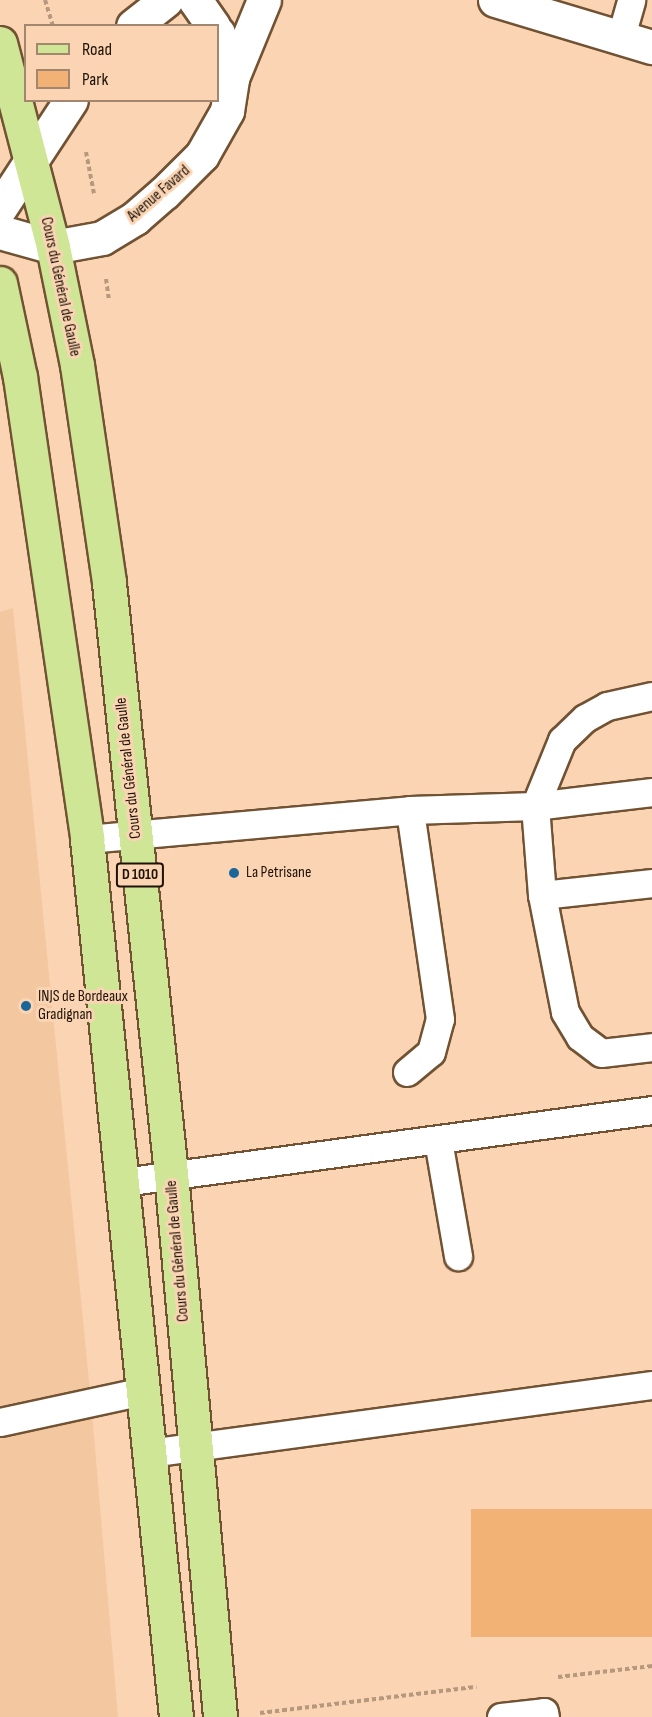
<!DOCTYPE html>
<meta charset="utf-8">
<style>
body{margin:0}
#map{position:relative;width:652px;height:1717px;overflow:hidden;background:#fad4b3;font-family:"Sofia Sans Condensed",sans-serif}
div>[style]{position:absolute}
.built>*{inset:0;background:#f3c8a1}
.green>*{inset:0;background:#f2b275;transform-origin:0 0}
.path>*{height:4px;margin-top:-2px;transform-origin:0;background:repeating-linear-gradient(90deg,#b6987d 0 4.5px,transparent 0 7.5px)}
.roads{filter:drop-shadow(2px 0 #715233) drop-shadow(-2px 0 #715233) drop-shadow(0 2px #715233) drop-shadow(0 -2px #715233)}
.service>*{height:27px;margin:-13.5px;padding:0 13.5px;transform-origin:13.5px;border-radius:13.5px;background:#fff}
.tertiary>*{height:33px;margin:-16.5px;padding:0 16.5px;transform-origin:16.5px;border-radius:16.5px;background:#fff}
.primary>*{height:33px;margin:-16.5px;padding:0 16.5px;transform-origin:16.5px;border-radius:16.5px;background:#cee695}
.dots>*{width:16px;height:16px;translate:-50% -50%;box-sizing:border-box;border:3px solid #fad4b3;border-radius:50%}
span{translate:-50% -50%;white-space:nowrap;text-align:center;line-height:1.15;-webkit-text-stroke:6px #fad4b3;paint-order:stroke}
.shield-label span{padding:2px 4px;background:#fad4b3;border:2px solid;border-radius:4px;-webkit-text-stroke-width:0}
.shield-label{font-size:15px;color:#1e1206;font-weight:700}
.street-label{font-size:16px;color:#1e1206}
.poi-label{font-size:16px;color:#1e1206}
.left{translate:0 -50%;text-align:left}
.legend{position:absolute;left:24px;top:24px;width:195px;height:78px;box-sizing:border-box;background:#fad4b3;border:2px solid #a2866e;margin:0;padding:8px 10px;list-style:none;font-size:18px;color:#1e1206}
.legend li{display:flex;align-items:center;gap:12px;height:30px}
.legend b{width:30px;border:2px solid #a2866e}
</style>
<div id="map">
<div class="built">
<i style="clip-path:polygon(13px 608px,91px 1401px,118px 1717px,0 1717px,0 612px)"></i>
</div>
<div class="green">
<i style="left:652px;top:1509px;width:128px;height:181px;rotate:90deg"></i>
</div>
<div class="path">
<i style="left:45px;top:0;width:27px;rotate:73deg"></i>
<i style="left:86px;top:152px;width:43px;rotate:79.2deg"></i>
<i style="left:106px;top:279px;width:22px;rotate:82deg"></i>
<i style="left:558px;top:1677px;width:95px;rotate:-6.7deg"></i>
<i style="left:260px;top:1713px;width:218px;rotate:-6.9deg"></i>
</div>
<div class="roads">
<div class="service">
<i style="left:621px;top:36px;width:37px;rotate:-74deg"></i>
<i style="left:652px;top:696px;width:46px;rotate:167.5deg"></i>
<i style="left:607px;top:706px;width:25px;rotate:151deg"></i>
<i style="left:585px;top:718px;width:32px;rotate:136deg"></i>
<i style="left:562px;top:740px;width:71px;rotate:112.2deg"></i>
<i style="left:535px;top:806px;width:89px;rotate:85.5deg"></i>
<i style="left:542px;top:895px;width:119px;rotate:78.9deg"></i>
<i style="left:565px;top:1012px;width:29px;rotate:59deg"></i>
<i style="left:580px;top:1037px;width:26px;rotate:37deg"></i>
<i style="left:601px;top:1053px;width:51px;rotate:-6.7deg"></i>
<i style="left:87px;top:839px;width:324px;rotate:-5.1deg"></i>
<i style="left:410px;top:810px;width:125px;rotate:-1.8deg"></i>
<i style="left:535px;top:806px;width:118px;rotate:-6.8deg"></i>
<i style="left:542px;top:895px;width:111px;rotate:-6.2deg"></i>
<i style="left:407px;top:1072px;width:31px;rotate:-40deg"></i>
<i style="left:431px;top:1052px;width:34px;rotate:-75deg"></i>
<i style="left:440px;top:1019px;width:211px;rotate:-98.2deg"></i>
<i style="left:438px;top:1140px;width:118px;rotate:80.2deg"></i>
<i style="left:123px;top:1182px;width:534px;rotate:-7.75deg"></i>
<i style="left:0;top:1422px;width:146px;rotate:-12.2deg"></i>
<i style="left:149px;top:1453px;width:508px;rotate:-7.7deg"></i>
<i style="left:501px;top:1717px;width:43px;rotate:-6.6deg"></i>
<i style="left:544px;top:1712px;width:5px;rotate:79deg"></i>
</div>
<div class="tertiary">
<i style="left:195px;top:0;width:32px;rotate:55deg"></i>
<i style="left:495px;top:0;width:164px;rotate:16.7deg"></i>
<i style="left:133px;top:26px;width:42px;rotate:-38.2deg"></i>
<i style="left:218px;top:33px;width:47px;rotate:72.7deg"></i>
<i style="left:0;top:208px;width:129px;rotate:-56.7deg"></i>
<i style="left:0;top:232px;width:55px;rotate:15.8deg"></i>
<i style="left:53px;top:247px;width:50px;rotate:-10.4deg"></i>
<i style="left:102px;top:238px;width:39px;rotate:-31deg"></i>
<i style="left:135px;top:218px;width:38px;rotate:-41deg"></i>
<i style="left:164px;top:193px;width:54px;rotate:-45deg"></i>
<i style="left:202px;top:155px;width:51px;rotate:-60.4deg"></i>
<i style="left:227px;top:111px;width:33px;rotate:-81deg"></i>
<i style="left:232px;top:78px;width:84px;rotate:-67.7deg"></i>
</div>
<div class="primary">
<i style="left:0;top:43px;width:211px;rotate:75.4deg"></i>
<i style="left:53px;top:247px;width:120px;rotate:78.5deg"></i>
<i style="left:77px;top:365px;width:220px;rotate:81.6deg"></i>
<i style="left:109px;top:583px;width:594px;rotate:84.01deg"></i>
<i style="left:171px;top:1174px;width:545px;rotate:84.84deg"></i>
<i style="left:0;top:283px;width:96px;rotate:78deg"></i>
<i style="left:20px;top:377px;width:467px;rotate:81.7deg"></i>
<i style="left:87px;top:839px;width:882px;rotate:84.21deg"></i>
</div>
</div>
<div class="dots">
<i style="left:234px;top:873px;background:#1a6699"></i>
<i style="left:26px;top:1006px;background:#1a6699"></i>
</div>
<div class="shield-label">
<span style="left:140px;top:875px">D 1010</span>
</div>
<div class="street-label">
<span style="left:159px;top:194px;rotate:-41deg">Avenue Favard</span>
<span style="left:60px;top:287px;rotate:78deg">Cours du Général de Gaulle</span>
<span style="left:129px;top:768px;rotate:-96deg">Cours du Général de Gaulle</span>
<span style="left:178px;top:1251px;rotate:-95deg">Cours du Général de Gaulle</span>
</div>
<div class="poi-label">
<span class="left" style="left:246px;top:873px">La Petrisane</span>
<span class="left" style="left:38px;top:1006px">INJS de Bordeaux<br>Gradignan</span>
</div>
<ul class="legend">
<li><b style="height:8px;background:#cee695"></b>Road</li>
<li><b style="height:16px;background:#f2b275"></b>Park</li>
</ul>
</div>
